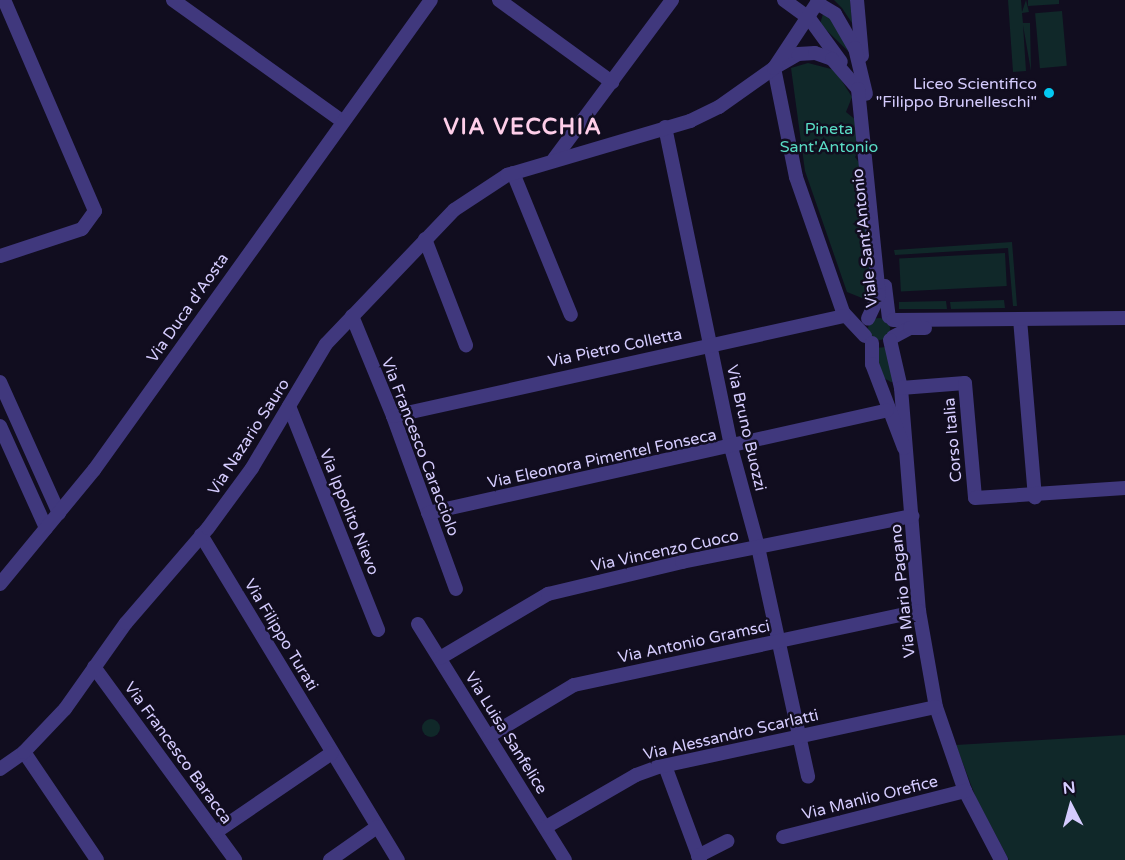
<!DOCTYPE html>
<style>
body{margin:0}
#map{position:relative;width:1125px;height:860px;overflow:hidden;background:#110d1f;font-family:"Varela Round",sans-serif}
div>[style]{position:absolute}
.green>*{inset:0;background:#102829;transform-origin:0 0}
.round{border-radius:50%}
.minor>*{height:14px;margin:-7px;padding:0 7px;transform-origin:7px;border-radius:7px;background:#40387d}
.dots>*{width:16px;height:16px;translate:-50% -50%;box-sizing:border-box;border:3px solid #110d1f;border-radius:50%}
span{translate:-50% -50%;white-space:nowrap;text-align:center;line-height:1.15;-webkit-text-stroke:5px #110d1f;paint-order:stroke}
.poi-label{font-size:16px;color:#d5ccfe}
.right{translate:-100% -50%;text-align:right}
.park-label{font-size:16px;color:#59dcc5}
.street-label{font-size:16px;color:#d5ccfe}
.district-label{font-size:22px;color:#fecee9;font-weight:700;letter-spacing:1.5px}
.north{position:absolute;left:1041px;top:776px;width:60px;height:60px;-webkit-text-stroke:4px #110d1f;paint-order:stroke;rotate:354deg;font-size:16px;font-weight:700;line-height:24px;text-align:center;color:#d5ccfe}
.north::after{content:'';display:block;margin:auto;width:21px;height:27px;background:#d5ccfe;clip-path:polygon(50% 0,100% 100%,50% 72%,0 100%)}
</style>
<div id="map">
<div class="green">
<i style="clip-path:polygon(834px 0,850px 0,852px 23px,842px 8px)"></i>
<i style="clip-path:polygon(1008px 0,1021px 0,1022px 12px,1026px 0,1029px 12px,1022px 13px,1023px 23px,1030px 23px,1031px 71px,1023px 25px,1026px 71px,1013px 72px)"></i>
<i style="clip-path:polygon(1028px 0,1059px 0,1059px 4px,1028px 6px)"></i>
<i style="left:1062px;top:11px;width:55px;height:27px;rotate:85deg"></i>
<i style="clip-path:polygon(823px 14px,829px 14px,850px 53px,820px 24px)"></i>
<i style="clip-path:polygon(808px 63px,835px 70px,852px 97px,846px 112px,857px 121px,860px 148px,855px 157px,863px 168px,872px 294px,867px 300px,847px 292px,805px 171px,791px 68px)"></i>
<i style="clip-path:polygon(1012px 242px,1017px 306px,1013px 306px,1008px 248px,895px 255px,894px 250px)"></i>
<i style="left:1005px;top:253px;width:33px;height:106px;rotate:87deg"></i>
<i style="clip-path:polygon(1004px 300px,1005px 308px,951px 309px,950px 302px)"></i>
<i style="clip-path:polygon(946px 301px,947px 309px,899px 309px,899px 302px)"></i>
<i class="round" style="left:868px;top:318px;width:22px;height:22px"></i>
<i style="clip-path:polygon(887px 347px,894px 382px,891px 382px,882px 377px,875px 348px)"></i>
<i class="round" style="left:422px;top:719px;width:18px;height:18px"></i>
<i style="clip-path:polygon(1125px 735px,1125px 860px,1009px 860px,976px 798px,956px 745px)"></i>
</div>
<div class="minor">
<i style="left:173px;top:0;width:208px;rotate:35.6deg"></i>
<i style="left:499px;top:0;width:140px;rotate:36deg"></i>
<i style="left:784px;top:0;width:31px;rotate:36deg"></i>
<i style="left:809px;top:18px;width:54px;rotate:54deg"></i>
<i style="left:857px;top:0;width:56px;rotate:84.9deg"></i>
<i style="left:817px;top:3px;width:21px;rotate:31deg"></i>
<i style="left:835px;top:14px;width:39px;rotate:60deg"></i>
<i style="left:855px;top:48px;width:47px;rotate:76.6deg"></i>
<i style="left:665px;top:127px;width:331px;rotate:78.3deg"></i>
<i style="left:732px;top:451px;width:99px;rotate:74.8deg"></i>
<i style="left:758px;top:547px;width:235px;rotate:77.7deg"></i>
<i style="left:554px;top:159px;width:198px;rotate:-53.4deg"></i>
<i style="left:513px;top:173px;width:153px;rotate:67.8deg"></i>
<i style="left:425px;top:239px;width:114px;rotate:68.9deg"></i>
<i style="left:0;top:256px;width:86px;rotate:-18.2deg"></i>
<i style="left:82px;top:229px;width:22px;rotate:-54deg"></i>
<i style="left:95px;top:211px;width:230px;rotate:-113.3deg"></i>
<i style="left:885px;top:286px;width:31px;rotate:83deg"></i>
<i style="left:352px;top:316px;width:108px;rotate:67.7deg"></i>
<i style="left:393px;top:416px;width:184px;rotate:70deg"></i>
<i style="left:1020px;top:319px;width:179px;rotate:85.2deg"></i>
<i style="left:893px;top:320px;width:232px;rotate:-0.5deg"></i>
<i style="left:865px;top:336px;width:33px;rotate:-133deg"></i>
<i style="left:843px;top:312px;width:143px;rotate:-109.2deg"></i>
<i style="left:796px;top:177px;width:111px;rotate:-101.4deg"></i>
<i style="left:774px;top:68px;width:28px;rotate:-30deg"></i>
<i style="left:798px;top:54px;width:17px;rotate:-3deg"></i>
<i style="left:815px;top:53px;width:18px;rotate:19deg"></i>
<i style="left:832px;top:59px;width:40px;rotate:49deg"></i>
<i style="left:858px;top:89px;width:207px;rotate:84.2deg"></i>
<i style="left:879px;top:295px;width:26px;rotate:115deg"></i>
<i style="left:893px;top:337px;width:19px;rotate:-28deg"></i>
<i style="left:910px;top:328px;width:15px"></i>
<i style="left:890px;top:340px;width:49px;rotate:77.1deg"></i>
<i style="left:901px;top:388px;width:224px;rotate:85.4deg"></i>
<i style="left:919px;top:611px;width:97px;rotate:80deg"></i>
<i style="left:936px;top:707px;width:89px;rotate:71deg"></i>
<i style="left:965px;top:791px;width:78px;rotate:62.4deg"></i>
<i style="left:872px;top:343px;width:21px;rotate:90deg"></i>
<i style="left:872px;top:364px;width:90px;rotate:69.1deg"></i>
<i style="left:0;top:382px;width:144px;rotate:65.8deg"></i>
<i style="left:901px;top:388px;width:64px;rotate:-4.5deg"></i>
<i style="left:965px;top:383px;width:115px;rotate:85deg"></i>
<i style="left:975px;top:498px;width:150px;rotate:-3.8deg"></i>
<i style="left:289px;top:406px;width:241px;rotate:68.3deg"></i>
<i style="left:393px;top:416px;width:462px;rotate:-12.5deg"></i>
<i style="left:0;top:426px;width:112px;rotate:65.7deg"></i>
<i style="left:428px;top:513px;width:470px;rotate:-12.6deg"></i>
<i style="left:201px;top:535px;width:380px;rotate:58.8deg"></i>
<i style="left:0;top:584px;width:148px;rotate:-50.5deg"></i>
<i style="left:94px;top:470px;width:578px;rotate:-54.36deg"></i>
<i style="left:418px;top:624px;width:278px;rotate:58.1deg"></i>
<i style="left:440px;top:658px;width:126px;rotate:-30.7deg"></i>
<i style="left:548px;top:594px;width:138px;rotate:-13.4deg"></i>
<i style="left:682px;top:562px;width:235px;rotate:-11.3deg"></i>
<i style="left:94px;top:667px;width:239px;rotate:53.8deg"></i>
<i style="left:489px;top:736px;width:99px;rotate:-31deg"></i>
<i style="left:574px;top:685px;width:353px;rotate:-12.1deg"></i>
<i style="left:24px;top:752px;width:130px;rotate:55.9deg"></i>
<i style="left:665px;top:766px;width:100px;rotate:69.6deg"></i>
<i style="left:0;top:769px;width:29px;rotate:-35deg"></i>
<i style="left:24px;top:752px;width:59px;rotate:-46.4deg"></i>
<i style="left:65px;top:709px;width:105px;rotate:-54.7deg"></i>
<i style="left:126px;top:623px;width:125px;rotate:-49.2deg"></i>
<i style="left:208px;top:528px;width:74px;rotate:-53.7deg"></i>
<i style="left:252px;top:468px;width:144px;rotate:-59.2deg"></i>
<i style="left:326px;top:344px;width:185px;rotate:-46.3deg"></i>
<i style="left:454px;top:210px;width:64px;rotate:-33.4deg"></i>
<i style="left:507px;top:175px;width:191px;rotate:-16.4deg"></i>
<i style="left:690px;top:121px;width:32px;rotate:-26deg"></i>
<i style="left:719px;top:107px;width:67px;rotate:-35.3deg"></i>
<i style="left:774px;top:68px;width:82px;rotate:-56.5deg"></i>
<i style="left:546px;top:827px;width:104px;rotate:-30deg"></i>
<i style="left:636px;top:775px;width:23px;rotate:-20deg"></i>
<i style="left:658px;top:767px;width:284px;rotate:-12.2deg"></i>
<i style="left:216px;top:832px;width:140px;rotate:-34.3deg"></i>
<i style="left:783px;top:837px;width:188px;rotate:-14.2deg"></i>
<i style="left:698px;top:856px;width:33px;rotate:-27deg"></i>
<i style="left:330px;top:860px;width:57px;rotate:-35.1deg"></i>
</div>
<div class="dots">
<i style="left:1049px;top:93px;background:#04c9f2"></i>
</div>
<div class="poi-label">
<span class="right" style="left:1037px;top:93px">Liceo Scientifico<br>"Filippo Brunelleschi"</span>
</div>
<div class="park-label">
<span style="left:829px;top:138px">Pineta<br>Sant'Antonio</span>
</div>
<div class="street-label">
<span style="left:865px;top:238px;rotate:-96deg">Viale Sant'Antonio</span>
<span style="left:188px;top:308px;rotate:-55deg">Via Duca d'Aosta</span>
<span style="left:615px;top:348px;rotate:-12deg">Via Pietro Colletta</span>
<span style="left:746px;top:428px;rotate:77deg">Via Bruno Buozzi</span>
<span style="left:249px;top:437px;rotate:-57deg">Via Nazario Sauro</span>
<span style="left:953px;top:440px;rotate:-95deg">Corso Italia</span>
<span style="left:420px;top:447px;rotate:69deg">Via Francesco Caracciolo</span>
<span style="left:602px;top:459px;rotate:-12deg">Via Eleonora Pimentel Fonseca</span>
<span style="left:349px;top:512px;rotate:68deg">Via Ippolito Nievo</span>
<span style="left:665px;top:551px;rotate:-12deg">Via Vincenzo Cuoco</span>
<span style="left:903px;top:591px;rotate:-96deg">Via Mario Pagano</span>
<span style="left:281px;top:635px;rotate:59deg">Via Filippo Turati</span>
<span style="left:694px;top:642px;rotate:-12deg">Via Antonio Gramsci</span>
<span style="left:506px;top:733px;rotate:58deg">Via Luisa Sanfelice</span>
<span style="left:731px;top:735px;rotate:-13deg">Via Alessandro Scarlatti</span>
<span style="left:178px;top:753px;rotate:54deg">Via Francesco Baracca</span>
<span style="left:870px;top:798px;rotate:-14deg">Via Manlio Orefice</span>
</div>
<div class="district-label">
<span style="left:523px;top:128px">VIA VECCHIA</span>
</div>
<div class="north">N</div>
</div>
